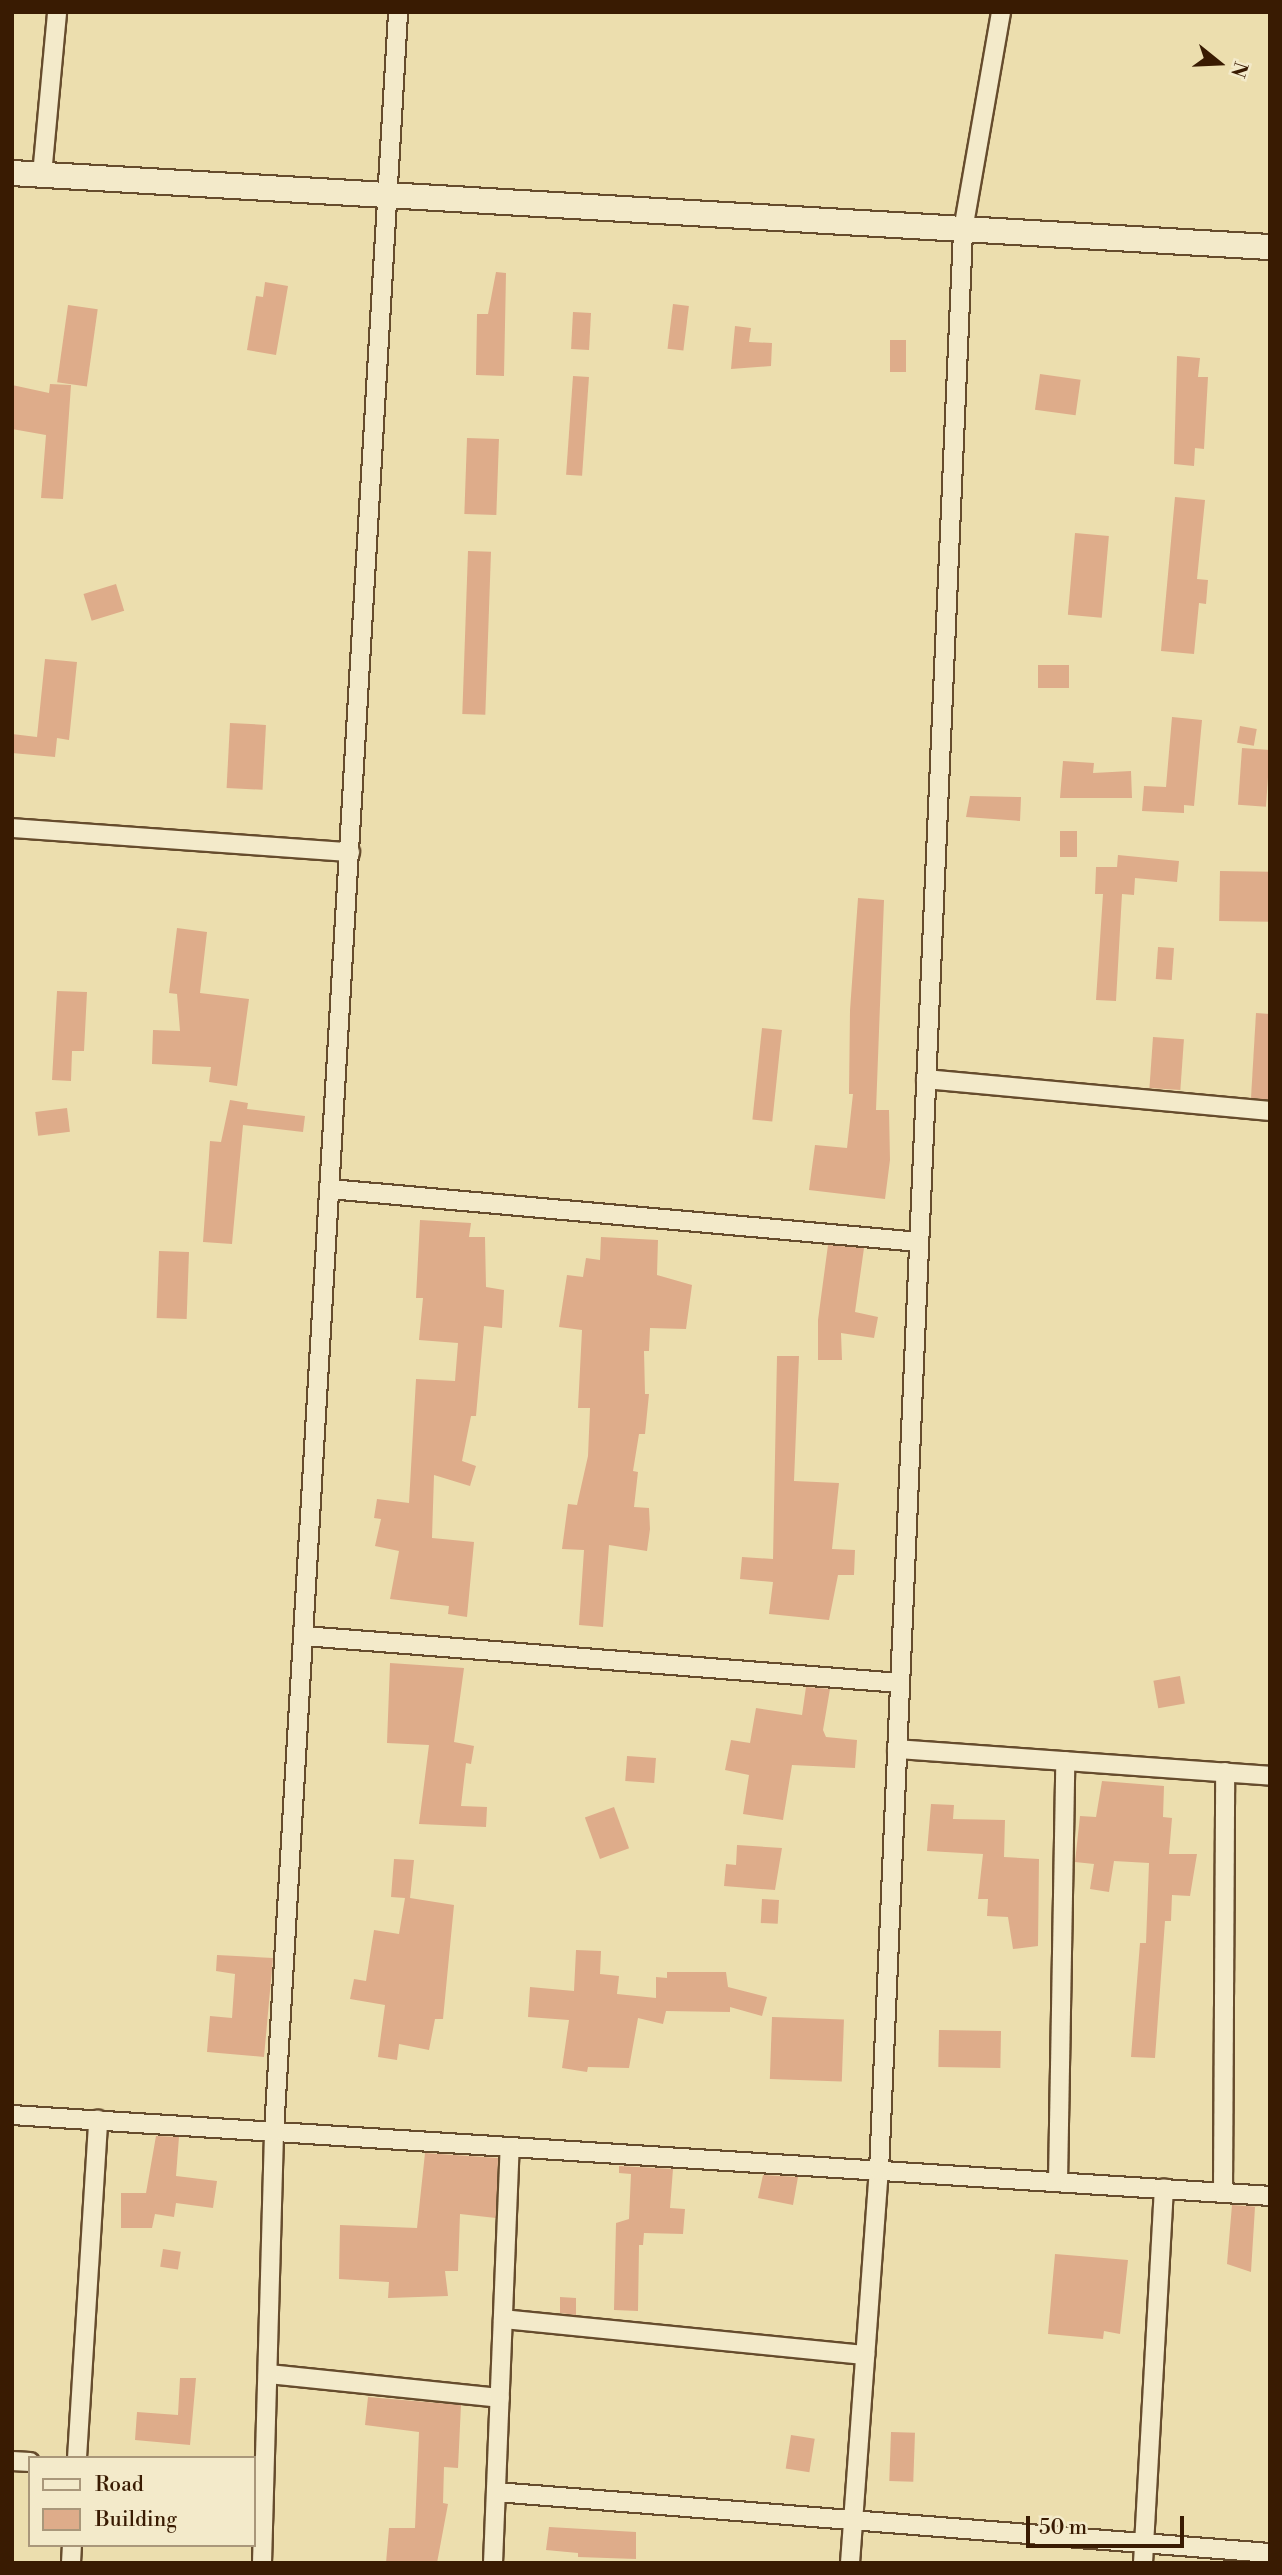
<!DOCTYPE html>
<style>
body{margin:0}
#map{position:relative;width:1282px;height:2575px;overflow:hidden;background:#ecdeae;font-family:"Libre Bodoni",serif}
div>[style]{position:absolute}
.building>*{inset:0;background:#deac8a;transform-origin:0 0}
.roads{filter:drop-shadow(2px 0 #664c2d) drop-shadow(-2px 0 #664c2d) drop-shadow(0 2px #664c2d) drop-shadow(0 -2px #664c2d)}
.street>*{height:18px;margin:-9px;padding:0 9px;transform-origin:9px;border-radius:9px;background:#f3eaca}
.secondary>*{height:24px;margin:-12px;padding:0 12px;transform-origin:12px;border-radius:12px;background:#f3eaca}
span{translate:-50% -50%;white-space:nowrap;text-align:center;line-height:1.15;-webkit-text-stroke:6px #f3eaca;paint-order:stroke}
.frame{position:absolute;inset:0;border:14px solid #391b02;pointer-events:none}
.legend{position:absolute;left:28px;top:2456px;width:228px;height:91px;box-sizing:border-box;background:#f3eaca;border:2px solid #a9977a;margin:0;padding:9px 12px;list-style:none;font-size:21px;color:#391b02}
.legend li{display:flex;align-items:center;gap:14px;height:35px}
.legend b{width:35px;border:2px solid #a9977a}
.north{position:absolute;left:1184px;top:28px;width:70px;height:70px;-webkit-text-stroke:5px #f3eaca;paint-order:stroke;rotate:108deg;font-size:19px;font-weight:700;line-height:28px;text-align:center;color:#391b02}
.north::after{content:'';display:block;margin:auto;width:24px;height:32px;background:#391b02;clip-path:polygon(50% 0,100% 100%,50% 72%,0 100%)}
.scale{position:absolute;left:1026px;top:2516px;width:158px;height:32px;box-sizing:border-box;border:4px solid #391b02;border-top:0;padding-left:9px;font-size:21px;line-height:24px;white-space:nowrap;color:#391b02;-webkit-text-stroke:5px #f3eaca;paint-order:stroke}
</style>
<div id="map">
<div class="building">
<i style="clip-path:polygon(496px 272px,506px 273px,504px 376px,476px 375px,477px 314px,488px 314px)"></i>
<i style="clip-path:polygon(265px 282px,288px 286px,276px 355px,247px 350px,256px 296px,263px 297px)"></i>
<i style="left:673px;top:304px;width:16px;height:45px;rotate:7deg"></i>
<i style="left:68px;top:305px;width:30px;height:78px;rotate:8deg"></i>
<i style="left:573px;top:312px;width:18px;height:37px;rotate:3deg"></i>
<i style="clip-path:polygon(735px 326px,751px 328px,749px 342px,772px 343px,771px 366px,731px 369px)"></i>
<i style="left:890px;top:340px;width:16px;height:32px"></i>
<i style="clip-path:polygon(1177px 356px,1200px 358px,1198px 377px,1208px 377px,1204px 449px,1195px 448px,1194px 466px,1174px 464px)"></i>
<i style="left:1040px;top:374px;width:41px;height:36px;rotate:8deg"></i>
<i style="left:573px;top:376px;width:16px;height:99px;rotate:4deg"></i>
<i style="clip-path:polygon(50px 384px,71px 385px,63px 499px,41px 498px,46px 435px,12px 429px,12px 385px,49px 393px)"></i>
<i style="left:467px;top:438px;width:32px;height:76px;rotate:2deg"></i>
<i style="clip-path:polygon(1175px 497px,1205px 500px,1197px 579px,1208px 580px,1206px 604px,1199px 603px,1194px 654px,1161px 651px)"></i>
<i style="left:1075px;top:533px;width:34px;height:82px;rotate:5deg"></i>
<i style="left:468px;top:551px;width:23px;height:163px;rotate:2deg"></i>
<i style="left:116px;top:584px;width:28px;height:34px;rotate:73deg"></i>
<i style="clip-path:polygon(45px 659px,77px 662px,69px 740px,57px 738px,55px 757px,12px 753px,12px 734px,37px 737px)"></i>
<i style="left:1069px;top:665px;width:23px;height:31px;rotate:90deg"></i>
<i style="clip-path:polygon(1172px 717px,1202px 720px,1194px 806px,1184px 805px,1184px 813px,1142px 811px,1144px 786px,1166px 787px)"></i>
<i style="left:230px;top:723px;width:36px;height:65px;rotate:3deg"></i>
<i style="left:1240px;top:726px;width:17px;height:17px;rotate:10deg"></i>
<i style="left:1242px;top:748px;width:28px;height:57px;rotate:4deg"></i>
<i style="clip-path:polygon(1063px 761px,1094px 763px,1093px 773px,1131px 771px,1132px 798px,1060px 798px)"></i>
<i style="clip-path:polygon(970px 796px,1021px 797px,1020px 821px,966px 817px)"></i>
<i style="left:1060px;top:831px;width:17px;height:26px"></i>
<i style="clip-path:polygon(1118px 855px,1179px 861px,1177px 882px,1135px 878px,1134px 895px,1122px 894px,1116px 1001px,1096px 1000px,1103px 894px,1095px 894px,1096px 867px,1117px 867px)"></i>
<i style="left:1220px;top:871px;width:50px;height:50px;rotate:1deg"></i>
<i style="clip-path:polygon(858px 898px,884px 900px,876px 1110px,889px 1110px,890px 1160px,885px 1199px,809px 1190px,815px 1145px,847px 1148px,853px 1094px,849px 1094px,850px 1010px)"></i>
<i style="clip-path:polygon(177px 928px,207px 932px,200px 993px,249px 999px,237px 1086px,209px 1082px,211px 1067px,152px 1064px,153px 1030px,180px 1031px,177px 994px,169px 993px)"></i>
<i style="left:1158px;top:947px;width:16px;height:32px;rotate:4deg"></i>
<i style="clip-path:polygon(57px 991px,87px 992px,84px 1051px,72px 1051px,71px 1081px,52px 1080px)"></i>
<i style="clip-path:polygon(1256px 1013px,1270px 1014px,1270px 1100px,1251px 1098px)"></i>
<i style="left:762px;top:1028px;width:20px;height:92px;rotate:6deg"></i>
<i style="left:1153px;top:1037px;width:31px;height:51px;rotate:4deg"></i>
<i style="clip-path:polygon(230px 1100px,248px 1103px,247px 1109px,305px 1116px,303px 1132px,243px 1125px,232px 1244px,203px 1242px,210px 1141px,221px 1142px)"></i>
<i style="left:67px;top:1108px;width:24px;height:32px;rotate:83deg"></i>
<i style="clip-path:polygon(420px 1220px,471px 1223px,469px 1237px,485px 1237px,486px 1287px,504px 1290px,502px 1328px,484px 1326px,476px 1416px,471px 1416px,462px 1461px,476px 1466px,470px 1486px,434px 1475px,432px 1538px,474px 1542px,467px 1617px,448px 1614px,449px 1606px,390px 1599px,399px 1551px,375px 1546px,381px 1519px,374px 1518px,377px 1499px,409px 1503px,416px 1379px,455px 1381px,458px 1343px,419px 1340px,423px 1298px,416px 1298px)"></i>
<i style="clip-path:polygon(601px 1237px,658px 1240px,657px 1275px,692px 1285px,686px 1329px,650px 1328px,649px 1351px,644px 1351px,645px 1394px,649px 1394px,645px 1434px,639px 1434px,633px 1471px,638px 1472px,634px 1507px,649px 1508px,650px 1529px,647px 1551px,609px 1545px,603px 1627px,579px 1625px,584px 1550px,562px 1549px,568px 1504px,577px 1505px,588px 1456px,590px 1408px,578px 1408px,582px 1330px,559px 1327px,567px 1275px,583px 1277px,586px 1258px,600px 1260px)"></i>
<i style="clip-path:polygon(828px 1245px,864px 1248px,855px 1312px,878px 1317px,874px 1338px,841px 1333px,842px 1360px,818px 1360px,818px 1320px)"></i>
<i style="left:159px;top:1251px;width:30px;height:67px;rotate:2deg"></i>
<i style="clip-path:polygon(777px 1356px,799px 1356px,794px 1481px,839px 1483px,832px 1549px,855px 1550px,854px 1575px,838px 1575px,829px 1620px,769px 1614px,773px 1582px,740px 1579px,742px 1557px,773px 1559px)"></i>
<i style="clip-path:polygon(390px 1663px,464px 1668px,454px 1742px,474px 1746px,471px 1764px,466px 1763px,461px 1806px,487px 1807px,486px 1827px,419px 1824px,429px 1745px,387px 1743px)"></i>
<i style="left:1180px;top:1676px;width:28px;height:27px;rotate:80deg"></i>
<i style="clip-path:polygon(806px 1687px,830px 1689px,823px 1730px,826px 1737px,857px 1740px,855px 1768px,792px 1765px,783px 1820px,743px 1814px,749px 1775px,725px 1770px,731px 1740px,750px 1743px,756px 1708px,802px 1715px)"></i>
<i style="left:627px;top:1756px;width:29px;height:25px;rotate:4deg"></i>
<i style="clip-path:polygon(1102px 1781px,1164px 1786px,1163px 1817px,1172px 1818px,1169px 1854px,1197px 1854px,1190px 1896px,1172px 1895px,1171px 1921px,1165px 1921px,1155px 2058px,1131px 2057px,1140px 1943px,1146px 1943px,1149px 1863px,1114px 1861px,1109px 1892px,1090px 1889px,1094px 1864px,1075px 1862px,1080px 1816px,1096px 1817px)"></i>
<i style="clip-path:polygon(931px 1804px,954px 1805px,953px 1819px,1005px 1820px,1004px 1857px,1039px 1859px,1038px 1946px,1013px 1949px,1008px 1917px,987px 1916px,988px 1899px,978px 1899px,983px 1854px,927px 1851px)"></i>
<i style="left:614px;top:1807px;width:44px;height:31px;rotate:70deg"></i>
<i style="clip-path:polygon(737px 1845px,782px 1848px,775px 1890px,724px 1886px,726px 1864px,736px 1865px)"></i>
<i style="clip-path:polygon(394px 1859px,414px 1860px,410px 1898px,454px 1905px,443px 2019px,435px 2019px,429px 2050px,399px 2044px,397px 2060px,378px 2057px,385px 2005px,350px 1999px,354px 1979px,366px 1981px,374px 1930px,399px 1934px,405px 1898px,391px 1897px)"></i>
<i style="left:762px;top:1899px;width:17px;height:24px;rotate:3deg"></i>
<i style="clip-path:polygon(576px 1950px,601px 1951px,600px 1974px,619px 1976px,617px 1994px,656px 1998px,656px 1977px,667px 1978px,667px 1972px,726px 1972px,728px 1987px,767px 1997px,762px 2016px,730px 2007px,730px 2012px,666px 2011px,663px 2024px,638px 2018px,629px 2068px,588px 2067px,587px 2072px,562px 2068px,569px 2020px,528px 2017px,530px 1987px,574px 1991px)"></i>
<i style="clip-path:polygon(217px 1955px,273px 1958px,264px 2057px,207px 2052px,210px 2016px,232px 2018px,235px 1974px,216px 1971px)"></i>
<i style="left:772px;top:2017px;width:72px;height:62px;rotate:2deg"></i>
<i style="left:939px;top:2030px;width:62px;height:37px;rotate:1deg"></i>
<i style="clip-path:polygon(156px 2136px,179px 2137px,176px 2176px,217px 2181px,213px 2208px,176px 2203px,174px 2217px,155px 2214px,152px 2228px,121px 2228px,121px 2193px,146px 2193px)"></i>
<i style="clip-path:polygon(425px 2153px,498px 2158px,496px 2218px,460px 2214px,458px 2271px,445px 2271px,448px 2296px,388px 2298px,389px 2282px,339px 2279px,340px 2225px,417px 2228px)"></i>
<i style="clip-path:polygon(619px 2166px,673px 2169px,670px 2208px,685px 2209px,683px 2234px,644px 2233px,643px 2245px,639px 2245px,638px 2311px,614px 2310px,616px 2223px,629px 2219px,631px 2174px,619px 2173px)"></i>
<i style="clip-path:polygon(763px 2175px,798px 2177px,793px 2205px,758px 2198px)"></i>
<i style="clip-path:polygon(1232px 2205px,1260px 2207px,1255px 2207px,1251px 2272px,1227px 2264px)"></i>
<i style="left:163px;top:2249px;width:18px;height:18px;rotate:9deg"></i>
<i style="clip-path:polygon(1055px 2254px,1128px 2260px,1120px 2334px,1104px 2331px,1103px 2339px,1048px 2334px)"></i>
<i style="clip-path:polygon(560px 2297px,576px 2298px,576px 2315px,560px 2313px)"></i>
<i style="clip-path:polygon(180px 2378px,196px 2378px,190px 2445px,135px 2440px,137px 2412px,178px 2415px)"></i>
<i style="clip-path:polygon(368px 2397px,461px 2405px,458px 2468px,444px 2467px,443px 2503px,448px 2504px,437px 2563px,386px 2563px,389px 2528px,415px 2528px,419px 2432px,365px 2425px)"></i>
<i style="left:891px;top:2432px;width:24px;height:49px;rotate:2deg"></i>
<i style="left:791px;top:2435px;width:24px;height:34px;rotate:9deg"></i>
<i style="clip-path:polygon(549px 2527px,636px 2532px,636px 2559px,578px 2557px,578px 2553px,546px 2550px)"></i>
</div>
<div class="roads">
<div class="street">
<i style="left:42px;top:175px;width:164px;rotate:-84.7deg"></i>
<i style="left:12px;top:828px;width:339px;rotate:4.1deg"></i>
<i style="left:926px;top:1079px;width:345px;rotate:5.3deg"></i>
<i style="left:330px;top:1189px;width:591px;rotate:5.14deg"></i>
<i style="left:304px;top:1636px;width:598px;rotate:4.51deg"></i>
<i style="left:897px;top:1749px;width:374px;rotate:4.1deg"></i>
<i style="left:12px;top:2115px;width:1261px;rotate:3.68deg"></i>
<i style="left:1058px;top:2182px;width:421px;rotate:-89deg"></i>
<i style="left:1223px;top:2193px;width:421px;rotate:-89.7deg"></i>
<i style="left:503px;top:2319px;width:364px;rotate:5.7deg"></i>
<i style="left:268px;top:2374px;width:233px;rotate:5.9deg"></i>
<i style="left:77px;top:2458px;width:339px;rotate:-86.4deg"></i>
<i style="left:12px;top:2461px;width:18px;rotate:3deg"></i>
<i style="left:496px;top:2492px;width:776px;rotate:4.51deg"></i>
<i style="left:71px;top:2563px;width:18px;rotate:-87deg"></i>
<i style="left:262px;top:2563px;width:431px;rotate:-88.4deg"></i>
<i style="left:274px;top:2132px;width:2124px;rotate:-86.65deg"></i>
<i style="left:493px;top:2563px;width:416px;rotate:-87.7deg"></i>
<i style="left:850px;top:2563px;width:393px;rotate:-85.8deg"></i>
<i style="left:879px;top:2171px;width:1943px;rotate:-87.52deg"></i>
<i style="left:963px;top:230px;width:221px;rotate:-80.1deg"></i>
<i style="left:1143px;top:2563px;width:375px;rotate:-86.8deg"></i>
</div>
<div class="secondary">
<i style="left:12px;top:173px;width:1260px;rotate:3.37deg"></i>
</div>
</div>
<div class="frame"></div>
<ul class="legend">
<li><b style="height:9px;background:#f3eaca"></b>Road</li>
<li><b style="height:19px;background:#deac8a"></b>Building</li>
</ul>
<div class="north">N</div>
<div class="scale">50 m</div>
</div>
